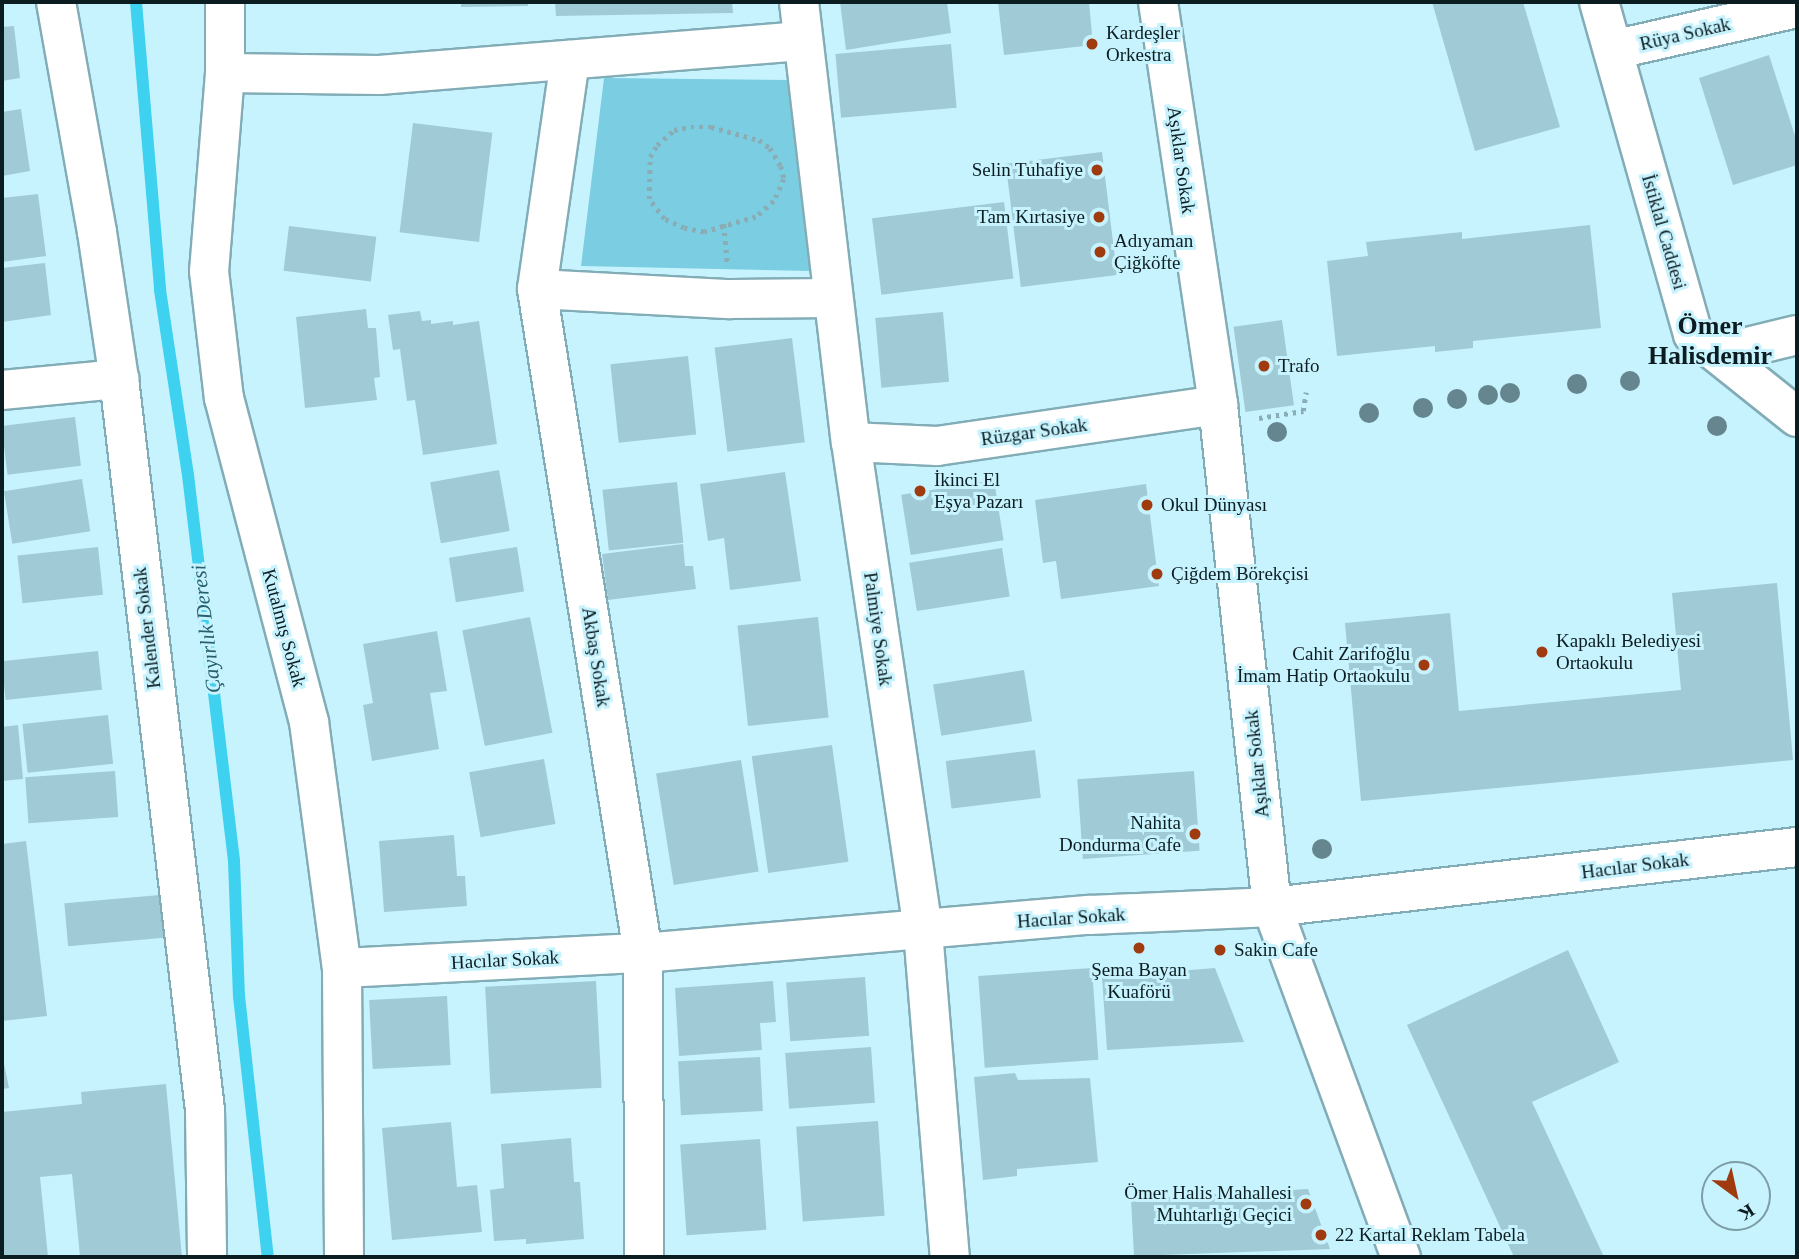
<!DOCTYPE html>
<meta charset="utf-8">
<style>
body{margin:0}
#map{position:relative;width:1799px;height:1259px;overflow:hidden;background:#c7f3fe;font-family:Georgia,serif}
div>[style]{position:absolute}
.green>*{inset:0;background:#7bcde2}
.stream>*{height:12px;margin:-6px;padding:0 6px;transform-origin:6px;border-radius:6px;background:#3ed1f0}
.building>*{inset:0;background:#a0cbd6;transform-origin:0 0}
.path>*{height:4.5px;margin-top:-2.25px;transform-origin:0;background:repeating-linear-gradient(90deg,#89acb5 0 3.5px,transparent 0 8.5px)}
.roads{filter:drop-shadow(2px 0 #82acb6) drop-shadow(-2px 0 #82acb6) drop-shadow(0 2px #82acb6) drop-shadow(0 -2px #82acb6)}
.minor>*{height:38px;margin:-19px;padding:0 19px;transform-origin:19px;border-radius:19px;background:#fff}
.trees>*{width:20px;height:20px;margin:-10px;border-radius:50%;background:#65868e}
.dots>*{width:19px;height:19px;translate:-50% -50%;box-sizing:border-box;border:4px solid #c7f3fe;border-radius:50%}
span{translate:-50% -50%;white-space:nowrap;text-align:center;line-height:1.15;-webkit-text-stroke:6px #c7f3fe;paint-order:stroke}
.poi-label{font-size:19px;color:#0c1d21}
.left{translate:0 -50%;text-align:left}
.right{translate:-100% -50%;text-align:right}
.street-label{font-size:19px;color:#0c1d21}
.water-label{font-size:21px;color:#26606d;font-style:italic}
.district-label{font-size:26px;color:#0c1d21;font-weight:700}
.frame{position:absolute;inset:0;border:4px solid #0c1d21;pointer-events:none}
.north{position:absolute;left:1701px;top:1161px;width:70px;height:70px;box-sizing:border-box;background:#c7f3fe;border:2px solid #7c9da6;border-radius:50%;rotate:147deg;font-size:19px;font-weight:700;line-height:28px;text-align:center;color:#0c1d21}
.north::after{content:'';display:block;margin:auto;width:24px;height:32px;background:#a03b0f;clip-path:polygon(50% 0,100% 100%,50% 72%,0 100%)}
</style>
<div id="map">
<div class="green">
<i style="clip-path:polygon(604px 78px,787px 80px,811px 271px,581px 266px)"></i>
</div>
<div class="stream">
<i style="left:136px;top:2px;width:289px;rotate:85.2deg"></i>
<i style="left:160px;top:290px;width:187px;rotate:81.4deg"></i>
<i style="left:188px;top:475px;width:389px;rotate:83.2deg"></i>
<i style="left:234px;top:861px;width:135px;rotate:87.9deg"></i>
<i style="left:239px;top:996px;width:263px;rotate:83.7deg"></i>
</div>
<div class="building">
<i style="clip-path:polygon(461px 2px,528px 2px,528px 6px,461px 7px)"></i>
<i style="clip-path:polygon(555px 2px,732px 2px,733px 13px,556px 16px)"></i>
<i style="clip-path:polygon(840px 2px,947px 2px,951px 33px,846px 50px)"></i>
<i style="clip-path:polygon(998px 2px,1089px 2px,1093px 45px,1004px 55px)"></i>
<i style="clip-path:polygon(1432px 2px,1523px 2px,1560px 127px,1475px 151px)"></i>
<i style="clip-path:polygon(14px 26px,20px 78px,2px 81px,2px 27px)"></i>
<i style="left:951px;top:44px;width:64px;height:116px;rotate:85deg"></i>
<i style="clip-path:polygon(1769px 55px,1797px 142px,1797px 165px,1733px 185px,1699px 78px)"></i>
<i style="clip-path:polygon(21px 109px,30px 171px,2px 176px,2px 112px)"></i>
<i style="left:413px;top:123px;width:80px;height:110px;rotate:7deg"></i>
<i style="left:1102px;top:152px;width:124px;height:97px;rotate:83deg"></i>
<i style="clip-path:polygon(38px 194px,46px 256px,2px 262px,2px 198px)"></i>
<i style="left:1004px;top:202px;width:77px;height:133px;rotate:83deg"></i>
<i style="clip-path:polygon(1590px 225px,1601px 328px,1473px 341px,1473px 348px,1435px 352px,1435px 346px,1337px 356px,1327px 261px,1368px 256px,1366px 242px,1462px 232px,1462px 239px)"></i>
<i style="left:289px;top:226px;width:88px;height:45px;rotate:7deg"></i>
<i style="clip-path:polygon(45px 263px,51px 315px,2px 322px,2px 268px)"></i>
<i style="clip-path:polygon(366px 309px,368px 328px,376px 328px,380px 377px,374px 378px,377px 400px,305px 408px,296px 317px)"></i>
<i style="clip-path:polygon(420px 311px,422px 321px,431px 320px,431px 324px,453px 321px,453px 325px,479px 321px,497px 444px,423px 455px,415px 400px,407px 401px,400px 349px,393px 350px,388px 315px)"></i>
<i style="left:943px;top:312px;width:70px;height:68px;rotate:85deg"></i>
<i style="left:1282px;top:320px;width:86px;height:49px;rotate:82deg"></i>
<i style="left:792px;top:338px;width:105px;height:78px;rotate:83deg"></i>
<i style="left:688px;top:356px;width:79px;height:78px;rotate:84deg"></i>
<i style="left:75px;top:417px;width:49px;height:74px;rotate:83deg"></i>
<i style="left:499px;top:470px;width:62px;height:70px;rotate:80deg"></i>
<i style="clip-path:polygon(785px 472px,801px 581px,730px 590px,724px 538px,708px 541px,700px 484px)"></i>
<i style="left:82px;top:479px;width:53px;height:79px;rotate:81deg"></i>
<i style="left:994px;top:480px;width:61px;height:94px;rotate:81deg"></i>
<i style="left:677px;top:482px;width:61px;height:75px;rotate:84deg"></i>
<i style="clip-path:polygon(1146px 484px,1159px 586px,1061px 599px,1056px 561px,1043px 563px,1035px 500px)"></i>
<i style="clip-path:polygon(683px 544px,685px 566px,693px 566px,696px 589px,608px 600px,602px 554px)"></i>
<i style="left:98px;top:547px;width:48px;height:81px;rotate:84deg"></i>
<i style="left:517px;top:547px;width:45px;height:69px;rotate:81deg"></i>
<i style="left:1002px;top:548px;width:49px;height:94px;rotate:81deg"></i>
<i style="clip-path:polygon(1777px 583px,1793px 760px,1361px 801px,1345px 623px,1450px 613px,1459px 711px,1681px 690px,1672px 593px)"></i>
<i style="left:530px;top:617px;width:118px;height:69px;rotate:79deg"></i>
<i style="left:818px;top:617px;width:101px;height:81px;rotate:84deg"></i>
<i style="clip-path:polygon(437px 631px,447px 691px,430px 693px,439px 749px,372px 761px,363px 705px,373px 703px,363px 644px)"></i>
<i style="left:98px;top:651px;width:39px;height:97px;rotate:84deg"></i>
<i style="left:1024px;top:670px;width:52px;height:92px;rotate:81deg"></i>
<i style="left:108px;top:715px;width:49px;height:86px;rotate:84deg"></i>
<i style="clip-path:polygon(18px 725px,23px 779px,2px 781px,2px 727px)"></i>
<i style="left:832px;top:745px;width:118px;height:81px;rotate:82deg"></i>
<i style="left:1035px;top:750px;width:48px;height:90px;rotate:83deg"></i>
<i style="left:544px;top:759px;width:66px;height:76px;rotate:80deg"></i>
<i style="left:741px;top:760px;width:113px;height:86px;rotate:81deg"></i>
<i style="left:115px;top:771px;width:46px;height:90px;rotate:86deg"></i>
<i style="left:1194px;top:771px;width:80px;height:117px;rotate:86deg"></i>
<i style="clip-path:polygon(454px 835px,457px 876px,465px 876px,467px 906px,384px 912px,379px 841px)"></i>
<i style="clip-path:polygon(26px 841px,47px 1016px,2px 1021px,2px 844px)"></i>
<i style="left:160px;top:895px;width:43px;height:96px;rotate:85deg"></i>
<i style="clip-path:polygon(1568px 950px,1619px 1062px,1532px 1102px,1604px 1257px,1514px 1257px,1407px 1025px)"></i>
<i style="left:1092px;top:968px;width:92px;height:114px;rotate:86deg"></i>
<i style="clip-path:polygon(1215px 968px,1244px 1042px,1107px 1050px,1102px 977px)"></i>
<i style="left:865px;top:977px;width:59px;height:79px;rotate:86deg"></i>
<i style="left:596px;top:981px;width:107px;height:111px;rotate:87deg"></i>
<i style="clip-path:polygon(773px 981px,776px 1022px,760px 1023px,762px 1050px,679px 1056px,675px 988px)"></i>
<i style="left:447px;top:996px;width:69px;height:78px;rotate:87deg"></i>
<i style="left:871px;top:1047px;width:56px;height:86px;rotate:86deg"></i>
<i style="clip-path:polygon(2px 1054px,9px 1088px,2px 1089px)"></i>
<i style="left:760px;top:1057px;width:54px;height:82px;rotate:87deg"></i>
<i style="clip-path:polygon(1015px 1073px,1018px 1080px,1090px 1078px,1098px 1162px,1017px 1169px,1017px 1176px,983px 1180px,974px 1077px)"></i>
<i style="clip-path:polygon(166px 1084px,182px 1257px,80px 1257px,72px 1174px,40px 1177px,48px 1257px,2px 1257px,2px 1112px,82px 1104px,81px 1092px)"></i>
<i style="left:878px;top:1121px;width:95px;height:82px;rotate:86deg"></i>
<i style="clip-path:polygon(451px 1122px,457px 1187px,477px 1185px,482px 1232px,392px 1240px,382px 1128px)"></i>
<i style="clip-path:polygon(571px 1138px,574px 1182px,580px 1182px,584px 1239px,526px 1244px,526px 1239px,494px 1241px,490px 1190px,504px 1188px,501px 1144px)"></i>
<i style="left:760px;top:1139px;width:91px;height:80px;rotate:86deg"></i>
<i style="clip-path:polygon(1308px 1189px,1330px 1249px,1134px 1256px,1131px 1199px)"></i>
</div>
<div class="path">
<i style="left:691px;top:127px;width:20px"></i>
<i style="left:711px;top:127px;width:50px;rotate:15.2deg"></i>
<i style="left:759px;top:140px;width:14px;rotate:36deg"></i>
<i style="left:770px;top:148px;width:21px;rotate:59deg"></i>
<i style="left:781px;top:166px;width:13px;rotate:77deg"></i>
<i style="left:784px;top:179px;width:24px;rotate:114deg"></i>
<i style="left:774px;top:201px;width:24px;rotate:138deg"></i>
<i style="left:756px;top:217px;width:54px;rotate:163.9deg"></i>
<i style="left:704px;top:232px;width:20px;rotate:-169deg"></i>
<i style="left:684px;top:228px;width:22px;rotate:-156deg"></i>
<i style="left:664px;top:219px;width:25px;rotate:-127deg"></i>
<i style="left:649px;top:199px;width:42px;rotate:-88.6deg"></i>
<i style="left:650px;top:157px;width:14px;rotate:-60deg"></i>
<i style="left:657px;top:145px;width:23px;rotate:-41deg"></i>
<i style="left:674px;top:130px;width:17px;rotate:-10deg"></i>
<i style="left:724px;top:224px;width:38px;rotate:85deg"></i>
<i style="left:1259px;top:418px;width:45px;rotate:-9deg"></i>
<i style="left:1303px;top:411px;width:19px;rotate:-81deg"></i>
</div>
<div class="roads">
<div class="minor">
<i style="left:56px;top:2px;width:234px;rotate:79.9deg"></i>
<i style="left:97px;top:232px;width:149px;rotate:81.5deg"></i>
<i style="left:119px;top:379px;width:736px;rotate:83.29deg"></i>
<i style="left:205px;top:1110px;width:147px;rotate:89.2deg"></i>
<i style="left:225px;top:2px;width:71px;rotate:90deg"></i>
<i style="left:225px;top:73px;width:199px;rotate:94.6deg"></i>
<i style="left:209px;top:271px;width:128px;rotate:83.3deg"></i>
<i style="left:224px;top:398px;width:335px;rotate:75.3deg"></i>
<i style="left:309px;top:722px;width:248px;rotate:82.4deg"></i>
<i style="left:342px;top:968px;width:289px;rotate:89.6deg"></i>
<i style="left:799px;top:2px;width:443px;rotate:83.3deg"></i>
<i style="left:851px;top:442px;width:494px;rotate:81.6deg"></i>
<i style="left:923px;top:931px;width:327px;rotate:85.3deg"></i>
<i style="left:1158px;top:2px;width:407px;rotate:81.5deg"></i>
<i style="left:1218px;top:405px;width:505px;rotate:83.86deg"></i>
<i style="left:1272px;top:907px;width:373px;rotate:69.8deg"></i>
<i style="left:1599px;top:2px;width:345px;rotate:74.2deg"></i>
<i style="left:1693px;top:334px;width:133px;rotate:38.6deg"></i>
<i style="left:1613px;top:50px;width:189px;rotate:-12.9deg"></i>
<i style="left:570px;top:60px;width:231px;rotate:98.2deg"></i>
<i style="left:537px;top:289px;width:672px;rotate:80.93deg"></i>
<i style="left:643px;top:953px;width:304px;rotate:89.8deg"></i>
<i style="left:225px;top:73px;width:154px;rotate:0.7deg"></i>
<i style="left:379px;top:75px;width:424px;rotate:-4.6deg"></i>
<i style="left:537px;top:289px;width:194px;rotate:3deg"></i>
<i style="left:731px;top:299px;width:102px;rotate:-0.6deg"></i>
<i style="left:1719px;top:354px;width:80px;rotate:-13.7deg"></i>
<i style="left:2px;top:390px;width:118px;rotate:-5.4deg"></i>
<i style="left:851px;top:442px;width:86px;rotate:2.7deg"></i>
<i style="left:937px;top:446px;width:284px;rotate:-8.3deg"></i>
<i style="left:342px;top:968px;width:301px;rotate:-2.9deg"></i>
<i style="left:643px;top:953px;width:449px;rotate:-4.9deg"></i>
<i style="left:1090px;top:915px;width:182px;rotate:-2.5deg"></i>
<i style="left:1272px;top:907px;width:528px;rotate:-6.52deg"></i>
</div>
</div>
<div class="trees">
<i style="left:1630px;top:381px"></i>
<i style="left:1577px;top:384px"></i>
<i style="left:1510px;top:393px"></i>
<i style="left:1488px;top:395px"></i>
<i style="left:1457px;top:399px"></i>
<i style="left:1423px;top:408px"></i>
<i style="left:1369px;top:413px"></i>
<i style="left:1717px;top:426px"></i>
<i style="left:1277px;top:432px"></i>
<i style="left:1322px;top:849px"></i>
</div>
<div class="dots">
<i style="left:1092px;top:44px;background:#a03b0f"></i>
<i style="left:1097px;top:170px;background:#a03b0f"></i>
<i style="left:1099px;top:217px;background:#a03b0f"></i>
<i style="left:1100px;top:252px;background:#a03b0f"></i>
<i style="left:1264px;top:366px;background:#a03b0f"></i>
<i style="left:920px;top:491px;background:#a03b0f"></i>
<i style="left:1147px;top:505px;background:#a03b0f"></i>
<i style="left:1157px;top:574px;background:#a03b0f"></i>
<i style="left:1542px;top:652px;background:#a03b0f"></i>
<i style="left:1424px;top:665px;background:#a03b0f"></i>
<i style="left:1195px;top:834px;background:#a03b0f"></i>
<i style="left:1139px;top:948px;background:#a03b0f"></i>
<i style="left:1220px;top:950px;background:#a03b0f"></i>
<i style="left:1306px;top:1204px;background:#a03b0f"></i>
<i style="left:1321px;top:1235px;background:#a03b0f"></i>
</div>
<div class="poi-label">
<span class="left" style="left:1106px;top:44px">Kardeşler<br>Orkestra</span>
<span class="right" style="left:1083px;top:170px">Selin Tuhafiye</span>
<span class="right" style="left:1085px;top:217px">Tam Kırtasiye</span>
<span class="left" style="left:1114px;top:252px">Adıyaman<br>Çiğköfte</span>
<span class="left" style="left:1278px;top:366px">Trafo</span>
<span class="left" style="left:934px;top:491px">İkinci El<br>Eşya Pazarı</span>
<span class="left" style="left:1161px;top:505px">Okul Dünyası</span>
<span class="left" style="left:1171px;top:574px">Çiğdem Börekçisi</span>
<span class="left" style="left:1556px;top:652px">Kapaklı Belediyesi<br>Ortaokulu</span>
<span class="right" style="left:1410px;top:665px">Cahit Zarifoğlu<br>İmam Hatip Ortaokulu</span>
<span class="right" style="left:1181px;top:834px">Nahita<br>Dondurma Cafe</span>
<span class="left" style="left:1234px;top:950px">Sakin Cafe</span>
<span style="left:1139px;top:981px">Şema Bayan<br>Kuaförü</span>
<span class="right" style="left:1292px;top:1204px">Ömer Halis Mahallesi<br>Muhtarlığı Geçici</span>
<span class="left" style="left:1335px;top:1235px">22 Kartal Reklam Tabela</span>
</div>
<div class="street-label">
<span style="left:1685px;top:34px;rotate:-13deg">Rüya Sokak</span>
<span style="left:1181px;top:160px;rotate:82deg">Aşıklar Sokak</span>
<span style="left:1664px;top:232px;rotate:74deg">İstiklal Caddesi</span>
<span style="left:1034px;top:432px;rotate:-8deg">Rüzgar Sokak</span>
<span style="left:147px;top:628px;rotate:-97deg">Kalender Sokak</span>
<span style="left:284px;top:628px;rotate:75deg">Kutalmış Sokak</span>
<span style="left:878px;top:629px;rotate:82deg">Palmiye Sokak</span>
<span style="left:596px;top:657px;rotate:81deg">Akbaş Sokak</span>
<span style="left:1257px;top:764px;rotate:-96deg">Aşıklar Sokak</span>
<span style="left:1635px;top:866px;rotate:-7deg">Hacılar Sokak</span>
<span style="left:1071px;top:918px;rotate:-4deg">Hacılar Sokak</span>
<span style="left:505px;top:960px;rotate:-3deg">Hacılar Sokak</span>
</div>
<div class="water-label">
<span style="left:206px;top:629px;rotate:-97deg">Çayırlık Deresi</span>
</div>
<div class="district-label">
<span style="left:1710px;top:341px">Ömer<br>Halisdemir</span>
</div>
<div class="frame"></div>
<div class="north">K</div>
</div>
